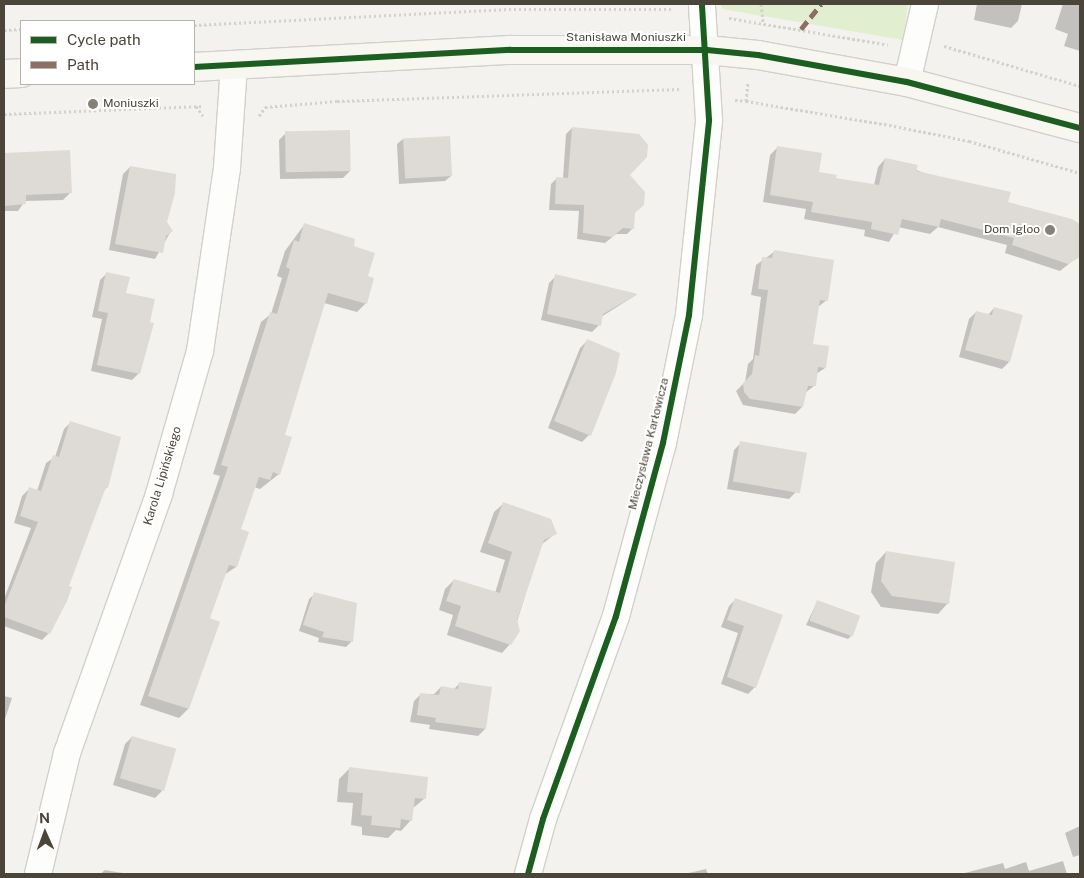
<!DOCTYPE html>
<meta charset="utf-8">
<style>
body{margin:0}
#map{position:relative;width:1084px;height:878px;overflow:hidden;background:#f4f2ee;font-family:"Public Sans",sans-serif}
div>[style]{position:absolute}
.green>*{inset:0;background:#e1eecf}
.shadow>*{inset:0;background:#0003}
.building>*{inset:0;background:#dedbd6;transform-origin:0 0}
.path>*{height:3px;margin-top:-1.5px;transform-origin:0;background:repeating-linear-gradient(90deg,#d3d2cc 0 2.5px,transparent 0 5px)}
.roads{filter:drop-shadow(1px 0 #d2d0cb) drop-shadow(-1px 0 #d2d0cb) drop-shadow(0 1px #d2d0cb) drop-shadow(0 -1px #d2d0cb)}
.street>*{height:26px;margin:-13px;padding:0 13px;transform-origin:13px;border-radius:13px;background:#fdfdfc}
.secondary>*{height:28px;margin:-14px;padding:0 14px;transform-origin:14px;border-radius:14px;background:#f7f6f1}
.quiet>*{height:5px;margin-top:-2.5px;transform-origin:0;background:repeating-linear-gradient(90deg,#8d6e63 0 10px,transparent 0 15px)}
.cycleway>*{height:6px;margin:-3px;padding:0 3px;transform-origin:3px;border-radius:3px;background:#1b5e20}
.dots>*{width:14px;height:14px;translate:-50% -50%;box-sizing:border-box;border:2px solid #fff;border-radius:50%}
span{translate:-50% -50%;white-space:nowrap;text-align:center;line-height:1.15;-webkit-text-stroke:4px #fff;paint-order:stroke}
.street-label{font-size:12px;color:#4b4439}
.poi-label{font-size:12px;color:#4b4439}
.left{translate:0 -50%;text-align:left}
.right{translate:-100% -50%;text-align:right}
.frame{position:absolute;inset:0;border:5px solid #4b4439;pointer-events:none}
.legend{position:absolute;left:20px;top:20px;width:175px;height:65px;box-sizing:border-box;background:#fff;border:1px solid #b7b4b0;margin:0;padding:6px 9px;list-style:none;font-size:15px;color:#4b4439}
.legend li{display:flex;align-items:center;gap:10px;height:25px}
.legend b{width:25px;border:1px solid #b7b4b0}
.north{position:absolute;left:20px;top:808px;width:50px;height:50px;-webkit-text-stroke:4px #fff;paint-order:stroke;rotate:358deg;font-size:14px;font-weight:700;line-height:20px;text-align:center;color:#4b4439}
.north::after{content:'';display:block;margin:auto;width:18px;height:22px;background:#4b4439;clip-path:polygon(50% 0,100% 100%,50% 72%,0 100%)}
</style>
<div id="map">
<div class="green">
<i style="clip-path:polygon(721px 4px,908px 4px,903px 40px,722px 9px)"></i>
</div>
<div class="shadow">
<i style="clip-path:polygon(977px 4px,1022px 4px,1018px 21px,1011px 28px,974px 20px)"></i>
<i style="clip-path:polygon(1063px 4px,1080px 4px,1080px 51px,1064px 46px,1068px 34px,1055px 29px)"></i>
<i style="clip-path:polygon(572px 128px,628px 175px,633px 228px,627px 234px,616px 234px,605px 243px,577px 239px,579px 211px,549px 210px,551px 184px,557px 178px,563px 178px,566px 134px)"></i>
<i style="clip-path:polygon(286px 133px,350px 171px,343px 178px,280px 179px,279px 140px)"></i>
<i style="clip-path:polygon(403px 139px,451px 176px,445px 181px,399px 184px,397px 144px)"></i>
<i style="clip-path:polygon(778px 147px,818px 173px,835px 179px,874px 185px,878px 167px,885px 159px,1006px 202px,1072px 220px,1080px 226px,1080px 255px,1060px 271px,1005px 253px,1007px 245px,938px 227px,930px 234px,898px 227px,889px 242px,864px 236px,865px 230px,804px 219px,806px 209px,763px 202px,770px 155px)"></i>
<i style="clip-path:polygon(69px 152px,70px 193px,63px 200px,25px 201px,18px 211px,4px 211px,4px 154px)"></i>
<i style="clip-path:polygon(130px 167px,171px 231px,155px 259px,109px 250px,123px 174px)"></i>
<i style="clip-path:polygon(304px 225px,352px 247px,366px 277px,366px 303px,357px 312px,324px 303px,283px 436px,279px 474px,260px 489px,254px 487px,239px 530px,236px 567px,224px 575px,208px 619px,188px 709px,179px 718px,140px 705px,220px 476px,213px 474px,261px 322px,271px 314px,282px 278px,277px 276px,285px 251px)"></i>
<i style="clip-path:polygon(774px 252px,827px 300px,818px 307px,812px 345px,825px 368px,816px 374px,814px 386px,805px 393px,802px 407px,795px 414px,743px 405px,736px 391px,745px 382px,748px 364px,753px 359px,761px 297px,751px 295px,756px 265px)"></i>
<i style="clip-path:polygon(106px 274px,125px 294px,139px 373px,132px 380px,91px 371px,102px 319px,92px 317px,100px 280px)"></i>
<i style="clip-path:polygon(556px 276px,636px 295px,601px 317px,599px 325px,592px 332px,541px 320px,549px 283px)"></i>
<i style="clip-path:polygon(994px 308px,1009px 362px,1002px 369px,959px 357px,969px 319px,976px 312px,988px 315px)"></i>
<i style="clip-path:polygon(587px 341px,589px 435px,582px 442px,548px 428px,580px 348px)"></i>
<i style="clip-path:polygon(71px 422px,107px 487px,103px 492px,49px 633px,42px 640px,4px 626px,4px 599px,31px 528px,14px 523px,22px 496px,29px 489px,37px 491px,46px 463px,55px 457px,64px 429px)"></i>
<i style="clip-path:polygon(741px 443px,806px 454px,796px 492px,789px 499px,727px 489px,734px 450px)"></i>
<i style="clip-path:polygon(503px 504px,556px 533px,541px 545px,510px 644px,502px 653px,447px 635px,453px 615px,439px 610px,445px 589px,454px 580px,495px 593px,505px 560px,480px 552px,494px 512px)"></i>
<i style="clip-path:polygon(886px 552px,948px 603px,938px 614px,881px 607px,871px 592px,876px 563px)"></i>
<i style="clip-path:polygon(315px 594px,352px 641px,346px 647px,318px 642px,319px 638px,299px 631px,309px 599px)"></i>
<i style="clip-path:polygon(736px 599px,781px 615px,755px 687px,748px 694px,721px 684px,738px 633px,721px 627px,729px 606px)"></i>
<i style="clip-path:polygon(817px 602px,851px 636px,848px 639px,806px 625px)"></i>
<i style="clip-path:polygon(460px 683px,485px 729px,478px 736px,429px 729px,430px 725px,410px 722px,414px 701px,421px 694px,434px 694px,441px 687px,454px 689px)"></i>
<i style="clip-path:polygon(4px 696px,12px 698px,4px 722px,4px 740px)"></i>
<i style="clip-path:polygon(132px 737px,162px 791px,155px 798px,113px 785px,125px 744px)"></i>
<i style="clip-path:polygon(350px 768px,425px 798px,412px 809px,411px 820px,401px 831px,396px 830px,388px 838px,362px 835px,362px 827px,351px 825px,353px 803px,337px 802px,339px 779px)"></i>
<i style="clip-path:polygon(1080px 826px,1080px 855px,1073px 857px,1065px 833px)"></i>
<i style="clip-path:polygon(1063px 861px,1067px 874px,961px 874px,1003px 863px,1005px 869px,1026px 862px,1029px 871px)"></i>
<i style="clip-path:polygon(706px 869px,708px 874px,684px 874px)"></i>
<i style="clip-path:polygon(105px 870px,128px 874px,100px 874px)"></i>
</div>
<div class="building">
<i style="clip-path:polygon(572px 127px,639px 134px,648px 145px,647px 157px,630px 175px,645px 192px,644px 205px,635px 213px,634px 229px,623px 228px,612px 237px,583px 233px,584px 205px,555px 204px,556px 177px,568px 178px)"></i>
<i style="left:350px;top:130px;width:41px;height:65px;rotate:89deg"></i>
<i style="left:450px;top:136px;width:40px;height:47px;rotate:87deg"></i>
<i style="clip-path:polygon(777px 146px,822px 153px,819px 172px,837px 175px,836px 178px,879px 185px,885px 158px,918px 165px,916px 171px,1011px 192px,1008px 202px,1072px 219px,1080px 224px,1080px 257px,1068px 264px,1012px 245px,1014px 238px,941px 219px,939px 227px,902px 219px,898px 235px,871px 229px,872px 222px,811px 212px,813px 202px,770px 195px)"></i>
<i style="clip-path:polygon(70px 150px,72px 193px,26px 195px,26px 204px,4px 206px,4px 153px)"></i>
<i style="clip-path:polygon(130px 166px,176px 174px,175px 193px,167px 222px,173px 231px,166px 236px,163px 253px,115px 244px)"></i>
<i style="clip-path:polygon(304px 223px,355px 239px,354px 246px,375px 253px,368px 276px,374px 278px,367px 304px,328px 293px,285px 435px,292px 437px,280px 475px,273px 472px,270px 480px,259px 477px,241px 529px,249px 532px,237px 567px,229px 565px,210px 618px,220px 622px,189px 709px,148px 696px,228px 467px,221px 465px,270px 312px,277px 314px,290px 269px,286px 267px,294px 240px,299px 242px)"></i>
<i style="clip-path:polygon(774px 250px,834px 260px,828px 301px,820px 300px,813px 344px,829px 346px,826px 368px,818px 367px,816px 386px,808px 386px,803px 407px,750px 399px,744px 392px,743px 383px,752px 374px,755px 355px,759px 356px,768px 290px,758px 289px,762px 257px,772px 258px)"></i>
<i style="clip-path:polygon(106px 272px,130px 277px,126px 293px,155px 299px,150px 322px,154px 323px,140px 374px,97px 365px,108px 313px,98px 311px)"></i>
<i style="clip-path:polygon(555px 274px,638px 294px,603px 314px,601px 326px,547px 314px)"></i>
<i style="clip-path:polygon(994px 307px,1023px 315px,1010px 362px,965px 350px,976px 311px,992px 315px)"></i>
<i style="clip-path:polygon(587px 339px,620px 353px,616px 373px,591px 436px,554px 421px)"></i>
<i style="clip-path:polygon(70px 421px,121px 437px,108px 488px,106px 487px,69px 586px,72px 587px,67px 601px,50px 634px,4px 617px,4px 607px,38px 522px,20px 516px,29px 487px,41px 491px,53px 455px,59px 457px)"></i>
<i style="left:740px;top:441px;width:68px;height:41px;rotate:10deg"></i>
<i style="clip-path:polygon(503px 502px,551px 519px,557px 534px,544px 540px,517px 620px,520px 631px,511px 645px,455px 626px,461px 606px,446px 601px,454px 579px,500px 593px,512px 552px,488px 543px)"></i>
<i style="clip-path:polygon(886px 551px,955px 562px,949px 604px,892px 596px,881px 581px)"></i>
<i style="clip-path:polygon(314px 592px,357px 603px,353px 642px,322px 637px,324px 632px,303px 625px)"></i>
<i style="clip-path:polygon(735px 598px,783px 615px,756px 688px,727px 677px,744px 626px,727px 620px)"></i>
<i style="left:817px;top:600px;width:46px;height:22px;rotate:20deg"></i>
<i style="clip-path:polygon(459px 682px,492px 687px,486px 729px,435px 722px,436px 718px,417px 715px,420px 693px,439px 695px,441px 686px,458px 689px)"></i>
<i style="left:132px;top:736px;width:46px;height:44px;rotate:16deg"></i>
<i style="clip-path:polygon(349px 767px,428px 777px,426px 799px,415px 798px,412px 821px,401px 819px,400px 828px,371px 825px,372px 816px,361px 815px,363px 793px,347px 792px)"></i>
</div>
<div class="path">
<i style="left:761px;top:4px;width:19px;rotate:84deg"></i>
<i style="left:729px;top:18px;width:161px;rotate:9.6deg"></i>
<i style="left:194px;top:25px;width:315px;rotate:-2.9deg"></i>
<i style="left:509px;top:9px;width:165px"></i>
<i style="left:4px;top:30px;width:17px;rotate:-3deg"></i>
<i style="left:944px;top:46px;width:142px;rotate:16.4deg"></i>
<i style="left:735px;top:100px;width:11px;rotate:5deg"></i>
<i style="left:746px;top:101px;width:18px;rotate:-84deg"></i>
<i style="left:746px;top:101px;width:145px;rotate:9.5deg"></i>
<i style="left:889px;top:125px;width:82px;rotate:11.3deg"></i>
<i style="left:969px;top:141px;width:116px;rotate:16.1deg"></i>
<i style="left:196px;top:106px;width:12px;rotate:55deg"></i>
<i style="left:265px;top:107px;width:72px;rotate:-4.8deg"></i>
<i style="left:337px;top:101px;width:343px;rotate:-2deg"></i>
<i style="left:4px;top:114px;width:199px;rotate:-2.3deg"></i>
<i style="left:259px;top:116px;width:11px;rotate:-56deg"></i>
</div>
<div class="roads">
<div class="street">
<i style="left:907px;top:82px;width:80px;rotate:-77deg"></i>
<i style="left:38px;top:874px;width:124px;rotate:-76.5deg"></i>
<i style="left:67px;top:753px;width:275px;rotate:-70.4deg"></i>
<i style="left:159px;top:494px;width:149px;rotate:-74deg"></i>
<i style="left:200px;top:351px;width:185px;rotate:-81.6deg"></i>
<i style="left:227px;top:168px;width:103px;rotate:-86.1deg"></i>
<i style="left:528px;top:874px;width:57px;rotate:-74.7deg"></i>
<i style="left:543px;top:819px;width:216px;rotate:-70.2deg"></i>
<i style="left:616px;top:616px;width:179px;rotate:-74.8deg"></i>
<i style="left:663px;top:443px;width:131px;rotate:-78.5deg"></i>
<i style="left:689px;top:315px;width:196px;rotate:-84.1deg"></i>
<i style="left:709px;top:120px;width:116px;rotate:-93.5deg"></i>
</div>
<div class="secondary">
<i style="left:194px;top:67px;width:317px;rotate:-3.1deg"></i>
<i style="left:511px;top:50px;width:196px"></i>
<i style="left:707px;top:50px;width:51px;rotate:5.6deg"></i>
<i style="left:758px;top:55px;width:151px;rotate:10.3deg"></i>
<i style="left:907px;top:82px;width:179px;rotate:14.9deg"></i>
<i style="left:4px;top:74px;width:17px;rotate:-3deg"></i>
</div>
</div>
<div class="quiet">
<i style="left:801px;top:29px;width:32px;rotate:-51deg"></i>
</div>
<div class="cycleway">
<i style="left:194px;top:67px;width:317px;rotate:-3.1deg"></i>
<i style="left:511px;top:50px;width:196px"></i>
<i style="left:707px;top:50px;width:51px;rotate:5.6deg"></i>
<i style="left:758px;top:55px;width:151px;rotate:10.3deg"></i>
<i style="left:907px;top:82px;width:179px;rotate:14.9deg"></i>
<i style="left:528px;top:874px;width:57px;rotate:-74.7deg"></i>
<i style="left:543px;top:819px;width:216px;rotate:-70.2deg"></i>
<i style="left:616px;top:616px;width:179px;rotate:-74.8deg"></i>
<i style="left:663px;top:443px;width:131px;rotate:-78.5deg"></i>
<i style="left:689px;top:315px;width:196px;rotate:-84.1deg"></i>
<i style="left:709px;top:120px;width:116px;rotate:-93.5deg"></i>
</div>
<div class="dots">
<i style="left:93px;top:104px;background:#868178"></i>
<i style="left:1050px;top:230px;background:#868178"></i>
</div>
<div class="street-label">
<span style="left:626px;top:38px">Stanisława Moniuszki</span>
<span style="left:649px;top:444px;rotate:-76deg">Mieczysława Karłowicza</span>
<span style="left:163px;top:476px;rotate:-73deg">Karola Lipińskiego</span>
</div>
<div class="poi-label">
<span class="left" style="left:103px;top:104px">Moniuszki</span>
<span class="right" style="left:1040px;top:230px">Dom Igloo</span>
</div>
<div class="frame"></div>
<ul class="legend">
<li><b style="height:6px;background:#1b5e20"></b>Cycle path</li>
<li><b style="height:6px;background:#8d6e63"></b>Path</li>
</ul>
<div class="north">N</div>
</div>
